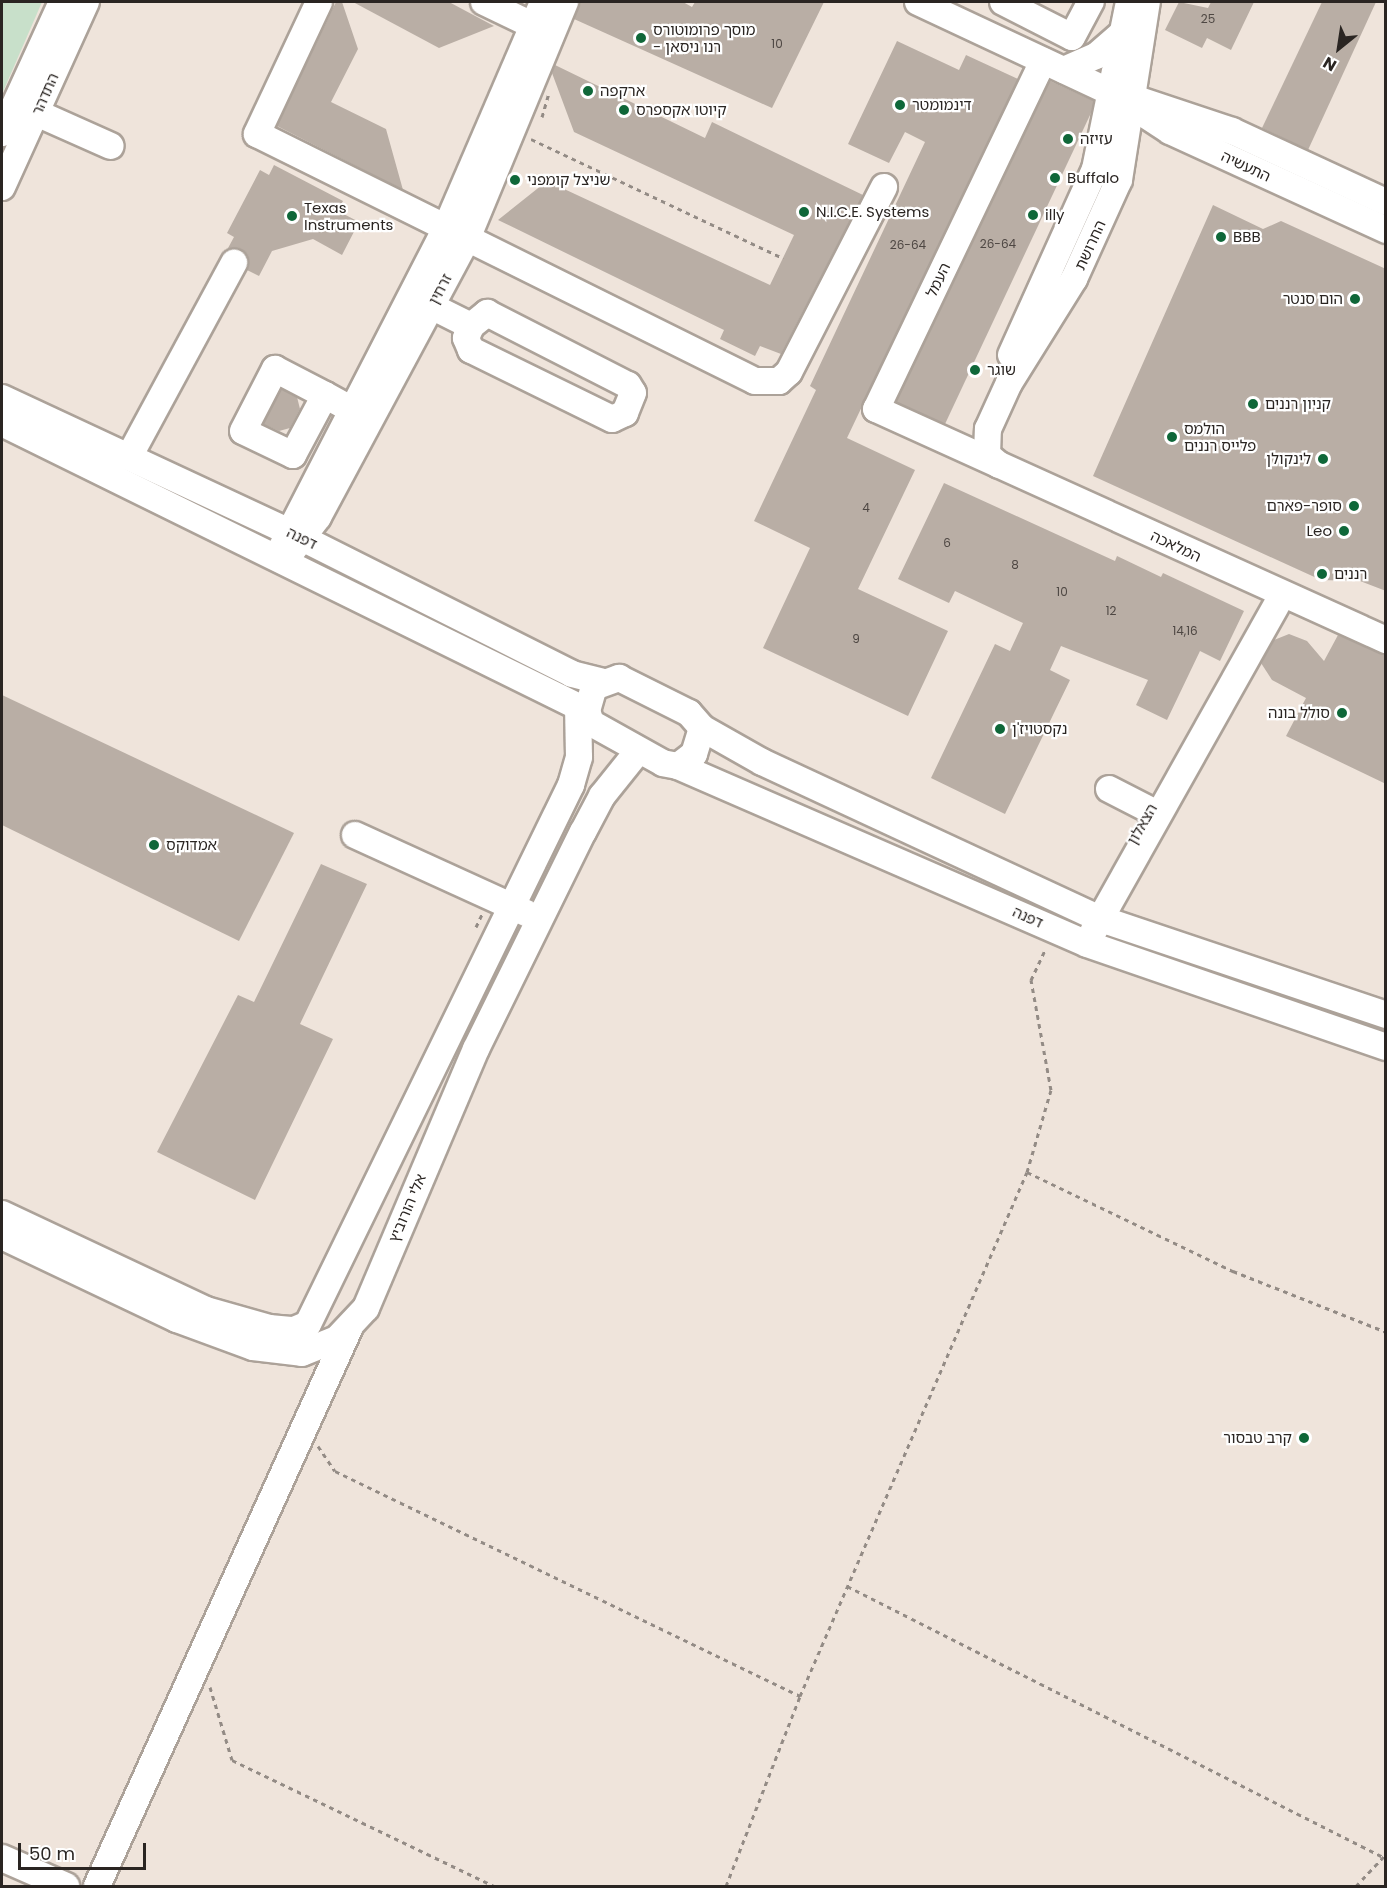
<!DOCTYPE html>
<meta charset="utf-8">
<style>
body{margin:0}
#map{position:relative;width:1387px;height:1888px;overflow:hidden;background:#efe4db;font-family:Poppins,"Noto Sans Hebrew",sans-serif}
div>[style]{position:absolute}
.green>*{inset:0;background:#c8e0ca}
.building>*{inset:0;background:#b9aea5}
.path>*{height:3px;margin-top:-1.5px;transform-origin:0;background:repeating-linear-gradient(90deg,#938b85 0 4.5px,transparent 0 9px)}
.roads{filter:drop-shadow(2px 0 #aca299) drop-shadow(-2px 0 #aca299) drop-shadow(0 2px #aca299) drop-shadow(0 -2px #aca299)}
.minor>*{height:26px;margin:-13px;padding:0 13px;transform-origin:13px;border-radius:13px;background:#fff}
.dots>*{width:16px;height:16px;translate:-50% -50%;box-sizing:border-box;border:3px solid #fff;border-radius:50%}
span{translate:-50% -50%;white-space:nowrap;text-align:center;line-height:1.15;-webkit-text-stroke:4.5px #fff;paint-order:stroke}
.number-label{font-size:12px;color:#4e4743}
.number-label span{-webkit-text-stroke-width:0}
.poi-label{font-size:15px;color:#2a2522}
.left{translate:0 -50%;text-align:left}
.right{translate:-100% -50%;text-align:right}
.street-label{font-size:15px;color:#2a2522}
.frame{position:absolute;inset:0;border:3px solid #2a2522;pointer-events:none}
.north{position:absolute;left:1309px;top:18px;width:60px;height:60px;-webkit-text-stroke:4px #fff;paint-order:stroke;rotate:210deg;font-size:16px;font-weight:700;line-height:24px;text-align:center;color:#2a2522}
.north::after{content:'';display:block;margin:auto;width:21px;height:27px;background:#2a2522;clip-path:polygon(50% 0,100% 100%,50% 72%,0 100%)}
.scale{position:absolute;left:18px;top:1843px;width:128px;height:27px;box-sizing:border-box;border:3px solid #2a2522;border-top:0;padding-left:8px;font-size:18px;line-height:21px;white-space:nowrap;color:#2a2522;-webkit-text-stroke:4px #fff;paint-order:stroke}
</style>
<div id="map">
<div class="green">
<i style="clip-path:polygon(2px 2px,42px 2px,2px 94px)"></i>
</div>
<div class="building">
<i style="clip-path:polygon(336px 2px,342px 2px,358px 49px,331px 102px,386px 129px,403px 190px,277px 126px)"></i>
<i style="clip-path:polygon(353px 2px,449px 2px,494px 26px,439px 48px)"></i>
<i style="clip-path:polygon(580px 2px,683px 2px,692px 7px,695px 2px,824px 2px,772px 108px,574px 19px)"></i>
<i style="clip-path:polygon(1179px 2px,1208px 8px,1211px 2px,1254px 2px,1231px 50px,1207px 38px,1202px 48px,1165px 30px)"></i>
<i style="clip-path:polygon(1322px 2px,1376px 2px,1308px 150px,1262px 128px)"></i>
<i style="clip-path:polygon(897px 41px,959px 70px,966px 55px,1018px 79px,847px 438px,915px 470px,858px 589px,948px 631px,908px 716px,763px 648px,810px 548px,754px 521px,816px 390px,810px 386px,925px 142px,905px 132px,889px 163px,848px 144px)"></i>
<i style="clip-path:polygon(555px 65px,705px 138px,712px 122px,863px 195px,781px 354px,760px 346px,755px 356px,720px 339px,724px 330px,498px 220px,547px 181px,770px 285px,794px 235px,574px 132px,552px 73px)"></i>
<i style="clip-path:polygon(1050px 81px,1094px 101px,1091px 113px,945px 424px,896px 402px)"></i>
<i style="clip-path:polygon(274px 165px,343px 201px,338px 211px,359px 222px,342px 255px,313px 239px,272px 251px,259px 276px,247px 270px,242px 250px,227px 250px,234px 237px,227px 233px,260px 170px,269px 175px)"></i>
<i style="clip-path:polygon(1213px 205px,1263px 229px,1281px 221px,1386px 269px,1386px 591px,1360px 581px,1321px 580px,1093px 476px)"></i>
<i style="clip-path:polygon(281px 389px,297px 397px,300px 409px,290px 428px,279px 431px,263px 424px)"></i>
<i style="clip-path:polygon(944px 483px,1115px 561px,1117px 556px,1161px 577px,1163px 573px,1244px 611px,1220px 661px,1200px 651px,1167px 720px,1136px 705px,1148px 680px,1061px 646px,1050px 670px,1070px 680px,1005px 814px,931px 778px,995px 644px,1010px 651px,1023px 623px,955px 591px,949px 603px,898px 579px)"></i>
<i style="clip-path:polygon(1289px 634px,1307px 641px,1324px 661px,1338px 635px,1386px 655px,1386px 784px,1286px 736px,1306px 698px,1272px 680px,1261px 663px,1274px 640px)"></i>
<i style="clip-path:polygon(2px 695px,294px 833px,239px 941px,2px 825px)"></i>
<i style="clip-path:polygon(321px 864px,367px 884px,300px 1024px,333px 1039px,255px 1200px,157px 1152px,238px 995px,254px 1002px)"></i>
</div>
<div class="path">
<i style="left:542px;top:117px;width:25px;rotate:-74deg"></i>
<i style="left:531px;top:139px;width:279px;rotate:25.3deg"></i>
<i style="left:476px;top:927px;width:14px;rotate:-65deg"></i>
<i style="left:1027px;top:1172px;width:229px;rotate:25.7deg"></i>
<i style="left:1233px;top:1271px;width:165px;rotate:21.7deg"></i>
<i style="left:318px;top:1446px;width:30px;rotate:56deg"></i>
<i style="left:335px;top:1471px;width:517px;rotate:25.82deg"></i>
<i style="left:847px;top:1586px;width:601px;rotate:26.82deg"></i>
<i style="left:210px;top:1687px;width:76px;rotate:73.2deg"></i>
<i style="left:232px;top:1760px;width:291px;rotate:25.7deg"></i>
<i style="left:726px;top:1886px;width:204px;rotate:-68.7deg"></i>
<i style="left:800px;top:1696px;width:571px;rotate:-66.58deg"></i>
<i style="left:1027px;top:1172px;width:85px;rotate:-73.7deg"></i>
<i style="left:1051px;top:1090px;width:112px;rotate:-100.3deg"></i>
<i style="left:1031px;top:980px;width:35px;rotate:-65deg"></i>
<i style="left:1356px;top:1886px;width:44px;rotate:-46.8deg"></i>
</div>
<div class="roads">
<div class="minor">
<i style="left:319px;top:2px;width:146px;rotate:115.2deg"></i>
<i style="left:257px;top:134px;width:556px;rotate:26.38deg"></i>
<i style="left:755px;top:381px;width:24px"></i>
<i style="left:779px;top:381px;width:13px;rotate:-42deg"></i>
<i style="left:789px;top:372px;width:208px;rotate:-62.8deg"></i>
<i style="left:484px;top:2px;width:53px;rotate:25.6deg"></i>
<i style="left:918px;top:2px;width:214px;rotate:25.1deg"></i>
<i style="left:1112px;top:93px;width:69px;rotate:33.2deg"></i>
<i style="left:1170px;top:131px;width:238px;rotate:24.6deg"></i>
<i style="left:1003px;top:2px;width:77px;rotate:26.9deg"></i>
<i style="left:1072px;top:37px;width:40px;rotate:-62deg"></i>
<i style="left:1043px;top:61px;width:386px;rotate:115.6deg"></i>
<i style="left:876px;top:409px;width:560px;rotate:24.37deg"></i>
<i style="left:1064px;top:70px;width:35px;rotate:-24deg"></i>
<i style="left:1096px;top:56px;width:32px;rotate:-41deg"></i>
<i style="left:1124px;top:95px;width:114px;rotate:18.4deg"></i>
<i style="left:1232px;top:131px;width:170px;rotate:24.8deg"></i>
<i style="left:21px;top:106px;width:98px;rotate:24deg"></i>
<i style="left:2px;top:133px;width:144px;rotate:-65.4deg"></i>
<i style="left:2px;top:187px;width:203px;rotate:-65.6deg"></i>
<i style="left:431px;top:306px;width:45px;rotate:26.6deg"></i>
<i style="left:487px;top:313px;width:158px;rotate:27.1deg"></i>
<i style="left:628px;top:385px;width:9px;rotate:58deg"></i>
<i style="left:633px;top:393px;width:22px;rotate:112deg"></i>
<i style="left:625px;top:413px;width:14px;rotate:155deg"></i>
<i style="left:612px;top:419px;width:157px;rotate:-153.9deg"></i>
<i style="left:471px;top:350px;width:13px;rotate:-113deg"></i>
<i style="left:466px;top:338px;width:13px;rotate:-67deg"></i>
<i style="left:471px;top:326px;width:21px;rotate:-39deg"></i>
<i style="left:1011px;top:355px;width:204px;rotate:-65.7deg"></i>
<i style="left:1095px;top:169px;width:170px;rotate:-78.5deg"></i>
<i style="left:325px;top:395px;width:68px;rotate:118.1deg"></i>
<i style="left:293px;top:455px;width:55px;rotate:-154.4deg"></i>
<i style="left:243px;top:431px;width:70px;rotate:-62.7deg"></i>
<i style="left:275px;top:369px;width:56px;rotate:27.5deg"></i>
<i style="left:325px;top:395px;width:48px;rotate:28.7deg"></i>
<i style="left:2px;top:398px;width:331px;rotate:25deg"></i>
<i style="left:302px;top:538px;width:302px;rotate:26.7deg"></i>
<i style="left:572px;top:674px;width:29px;rotate:14deg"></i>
<i style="left:2px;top:423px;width:652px;rotate:26.21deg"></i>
<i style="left:129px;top:457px;width:221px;rotate:-61.6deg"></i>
<i style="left:999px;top:465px;width:16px;rotate:-140deg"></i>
<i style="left:987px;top:455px;width:26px;rotate:-88deg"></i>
<i style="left:988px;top:429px;width:51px;rotate:-65.5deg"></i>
<i style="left:1009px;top:383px;width:123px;rotate:-58deg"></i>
<i style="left:1074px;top:279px;width:109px;rotate:-65.6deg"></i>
<i style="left:1119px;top:180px;width:180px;rotate:-81.1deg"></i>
<i style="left:282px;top:547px;width:356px;rotate:-62.8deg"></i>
<i style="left:445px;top:230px;width:248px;rotate:-66.7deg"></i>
<i style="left:292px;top:551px;width:43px;rotate:-52.6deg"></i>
<i style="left:318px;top:517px;width:313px;rotate:-61.8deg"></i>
<i style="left:466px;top:241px;width:259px;rotate:-67.5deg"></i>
<i style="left:619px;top:678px;width:78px;rotate:26.6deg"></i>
<i style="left:689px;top:713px;width:20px;rotate:49deg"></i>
<i style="left:702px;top:728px;width:27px;rotate:107deg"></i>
<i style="left:694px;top:754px;width:20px;rotate:143deg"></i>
<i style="left:678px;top:766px;width:15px;rotate:-169deg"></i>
<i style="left:663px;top:763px;width:82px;rotate:-150.9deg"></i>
<i style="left:591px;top:723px;width:13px;rotate:-108deg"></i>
<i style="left:587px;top:711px;width:25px;rotate:-74deg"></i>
<i style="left:594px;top:687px;width:27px;rotate:-20deg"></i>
<i style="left:702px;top:728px;width:69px;rotate:29.5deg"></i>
<i style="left:762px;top:762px;width:374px;rotate:24.9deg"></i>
<i style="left:1101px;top:919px;width:301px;rotate:18.6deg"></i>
<i style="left:678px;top:766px;width:446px;rotate:23.5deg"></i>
<i style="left:1087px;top:944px;width:316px;rotate:19deg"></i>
<i style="left:1109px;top:789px;width:46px;rotate:27.1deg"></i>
<i style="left:355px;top:835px;width:188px;rotate:24.5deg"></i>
<i style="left:1093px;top:932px;width:386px;rotate:-60.7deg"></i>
<i style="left:2px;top:1214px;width:225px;rotate:25.2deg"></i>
<i style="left:206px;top:1310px;width:66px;rotate:15.9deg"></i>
<i style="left:269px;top:1328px;width:25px;rotate:5deg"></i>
<i style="left:294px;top:1330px;width:15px;rotate:-23deg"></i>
<i style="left:308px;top:1324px;width:600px;rotate:-63.99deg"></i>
<i style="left:571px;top:785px;width:29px;rotate:-74deg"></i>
<i style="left:579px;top:757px;width:51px;rotate:-91.1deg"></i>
<i style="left:2px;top:1236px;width:194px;rotate:25.4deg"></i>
<i style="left:177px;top:1319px;width:81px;rotate:20.2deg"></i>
<i style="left:253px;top:1347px;width:49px;rotate:7deg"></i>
<i style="left:302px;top:1353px;width:38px;rotate:-22deg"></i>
<i style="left:337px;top:1339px;width:42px;rotate:-46.9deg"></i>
<i style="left:366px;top:1308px;width:281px;rotate:-67deg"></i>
<i style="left:476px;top:1049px;width:242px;rotate:-63.8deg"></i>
<i style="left:583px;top:832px;width:41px;rotate:-62.2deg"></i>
<i style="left:602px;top:796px;width:58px;rotate:-51.3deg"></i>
<i style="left:2px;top:1858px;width:70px;rotate:23.6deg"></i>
<i style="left:97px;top:1886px;width:611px;rotate:-65.66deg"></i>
</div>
</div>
<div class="dots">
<i style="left:641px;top:38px;background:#0f6739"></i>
<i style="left:588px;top:91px;background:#0f6739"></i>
<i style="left:900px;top:105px;background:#0f6739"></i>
<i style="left:624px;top:110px;background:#0f6739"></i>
<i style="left:1068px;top:139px;background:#0f6739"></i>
<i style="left:1055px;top:178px;background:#0f6739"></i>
<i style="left:515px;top:180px;background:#0f6739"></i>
<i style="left:804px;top:212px;background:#0f6739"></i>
<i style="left:1033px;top:215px;background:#0f6739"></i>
<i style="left:292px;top:216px;background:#0f6739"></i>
<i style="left:1221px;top:237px;background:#0f6739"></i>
<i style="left:1355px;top:299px;background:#0f6739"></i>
<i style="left:975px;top:370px;background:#0f6739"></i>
<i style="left:1253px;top:404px;background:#0f6739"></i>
<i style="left:1172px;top:437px;background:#0f6739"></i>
<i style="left:1323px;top:459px;background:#0f6739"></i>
<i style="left:1354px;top:506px;background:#0f6739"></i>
<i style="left:1344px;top:531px;background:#0f6739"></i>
<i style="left:1322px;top:574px;background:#0f6739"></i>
<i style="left:1342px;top:713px;background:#0f6739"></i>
<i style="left:1000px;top:729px;background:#0f6739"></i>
<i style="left:154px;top:845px;background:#0f6739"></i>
<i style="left:1304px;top:1438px;background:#0f6739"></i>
</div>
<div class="number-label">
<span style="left:1208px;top:19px">25</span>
<span style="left:777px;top:44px">10</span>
<span style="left:998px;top:244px">26-64</span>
<span style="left:908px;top:245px">26-64</span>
<span style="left:866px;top:508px">4</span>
<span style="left:947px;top:543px">6</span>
<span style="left:1015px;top:565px">8</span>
<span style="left:1062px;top:592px">10</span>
<span style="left:1111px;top:611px">12</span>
<span style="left:1185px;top:631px">14,16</span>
<span style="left:856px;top:639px">9</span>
</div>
<div class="poi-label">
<span class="left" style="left:653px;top:38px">מוסך פרומוטורס<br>- רנו ניסאן</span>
<span class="left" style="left:600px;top:91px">ארקפה</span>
<span class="left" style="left:912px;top:105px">דינמומטר</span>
<span class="left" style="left:636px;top:110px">קיוטו אקספרס</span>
<span class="left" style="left:1080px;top:139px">עזיזה</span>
<span class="left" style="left:1067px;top:178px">Buffalo</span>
<span class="left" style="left:527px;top:180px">שניצל קומפני</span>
<span class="left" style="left:304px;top:216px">Texas<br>Instruments</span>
<span class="left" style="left:816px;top:212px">N.I.C.E. Systems</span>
<span class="left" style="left:1045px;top:215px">illy</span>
<span class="left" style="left:1233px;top:237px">BBB</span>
<span class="right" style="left:1343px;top:299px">הום סנטר</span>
<span class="left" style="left:987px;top:370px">שוגר</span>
<span class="left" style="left:1265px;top:404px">קניון רננים</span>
<span class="left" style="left:1184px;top:437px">הולמס<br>פלייס רננים</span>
<span class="right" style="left:1311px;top:459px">לינקולן</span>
<span class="right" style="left:1342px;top:506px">סופר-פארם</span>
<span class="right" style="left:1332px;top:531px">Leo</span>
<span class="left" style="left:1334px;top:574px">רננים</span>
<span class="right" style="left:1330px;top:713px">סולל בונה</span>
<span class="left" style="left:1012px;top:729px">נקסטויז'ן</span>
<span class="left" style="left:166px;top:845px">אמדוקס</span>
<span class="right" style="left:1292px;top:1438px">קרב טבסור</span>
</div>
<div class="street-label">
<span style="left:45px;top:94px;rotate:-66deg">התדהר</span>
<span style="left:1246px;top:166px;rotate:25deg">התעשיה</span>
<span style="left:1090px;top:245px;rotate:-65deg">החרושת</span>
<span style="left:938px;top:280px;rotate:-64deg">העמל</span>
<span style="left:440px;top:289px;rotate:-62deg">זרחין</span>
<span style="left:302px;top:538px;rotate:26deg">דפנה</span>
<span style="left:1176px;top:546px;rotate:25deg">המלאכה</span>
<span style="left:1142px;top:824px;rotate:-60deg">הצאלון</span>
<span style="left:1028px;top:917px;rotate:24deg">דפנה</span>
<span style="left:407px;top:1208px;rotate:-67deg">אלי הורוביץ</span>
</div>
<div class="frame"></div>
<div class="north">N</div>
<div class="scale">50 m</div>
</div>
